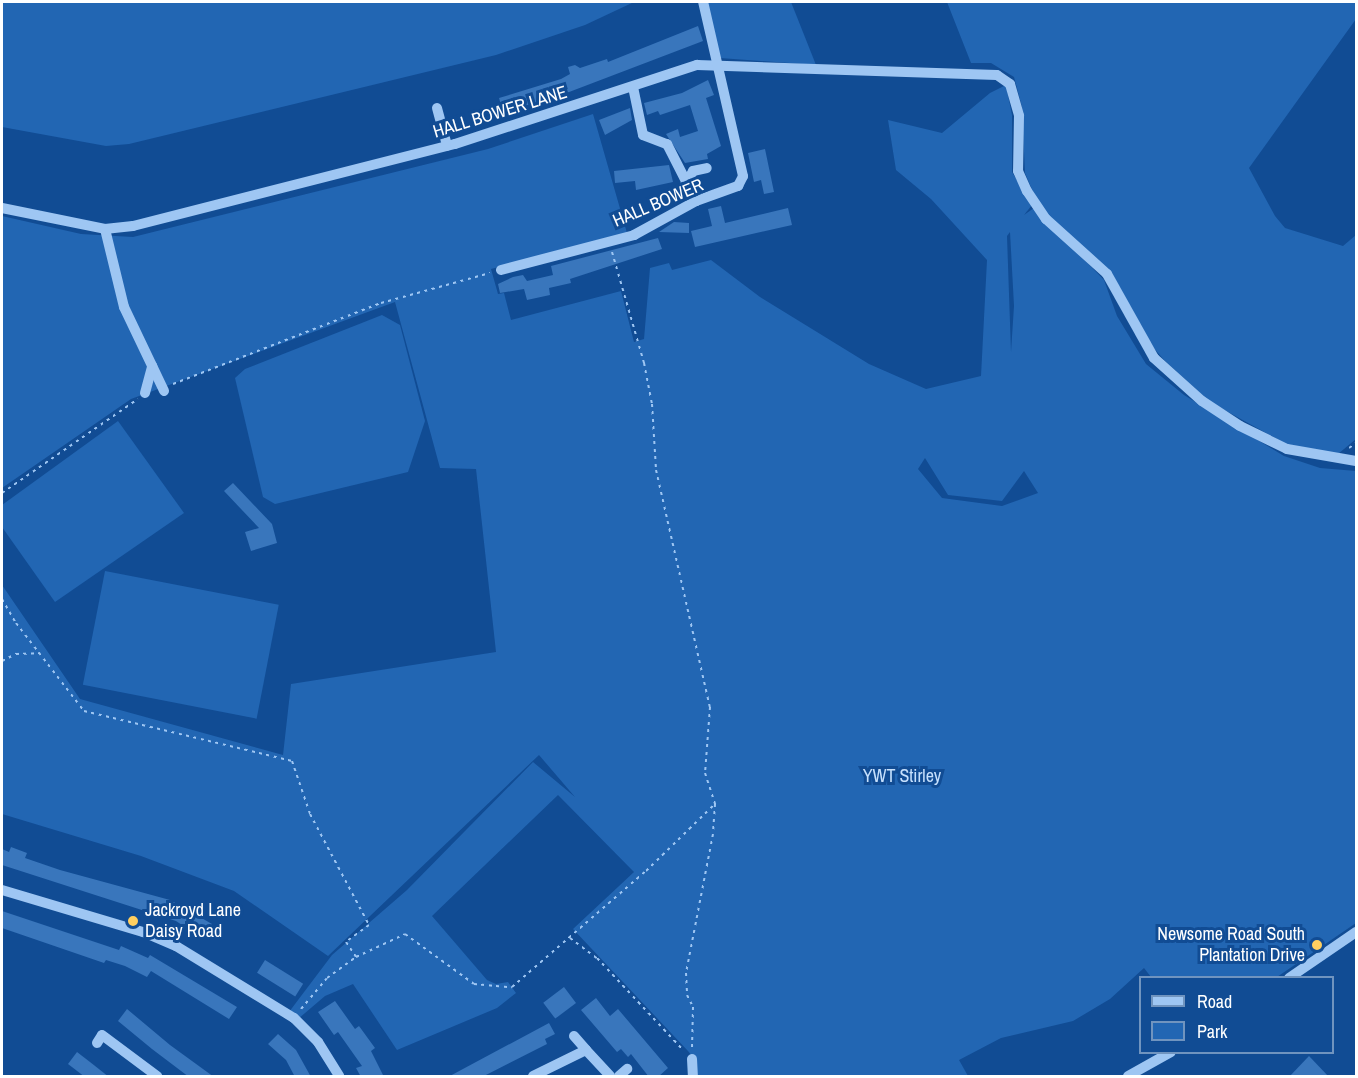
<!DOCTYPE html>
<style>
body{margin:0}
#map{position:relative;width:1358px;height:1078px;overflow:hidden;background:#114c94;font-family:"Archivo Narrow",sans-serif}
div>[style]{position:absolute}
.green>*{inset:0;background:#2266b3;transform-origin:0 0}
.building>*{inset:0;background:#3976bc;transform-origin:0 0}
.path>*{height:2px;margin-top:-1px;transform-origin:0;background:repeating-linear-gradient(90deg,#9ec6f3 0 3px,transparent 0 7.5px)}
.minor>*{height:10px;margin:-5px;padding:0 5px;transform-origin:5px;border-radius:5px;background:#9ec6f3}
.dots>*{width:16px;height:16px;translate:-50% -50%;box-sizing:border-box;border:3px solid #114c94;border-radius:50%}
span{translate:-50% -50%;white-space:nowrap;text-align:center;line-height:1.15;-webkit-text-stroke:6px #114c94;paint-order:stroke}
.street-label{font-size:18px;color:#fff}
.park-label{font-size:18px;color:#c6e0fd}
.poi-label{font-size:18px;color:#fff}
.left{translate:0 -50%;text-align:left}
.right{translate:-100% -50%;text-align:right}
.frame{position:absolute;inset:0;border:3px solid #fff;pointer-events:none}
.legend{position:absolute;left:1139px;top:976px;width:195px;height:78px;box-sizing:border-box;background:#114c94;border:2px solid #7094bf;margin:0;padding:8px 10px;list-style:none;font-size:18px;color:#fff}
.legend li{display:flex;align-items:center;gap:12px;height:30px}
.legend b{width:30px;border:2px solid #7094bf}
</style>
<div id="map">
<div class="green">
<i style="clip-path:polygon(2px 2px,634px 2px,585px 25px,496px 55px,129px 144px,106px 146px,2px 127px)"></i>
<i style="clip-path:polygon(705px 2px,791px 2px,816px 65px,720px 58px)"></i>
<i style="clip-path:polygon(947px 2px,1356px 2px,1356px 19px,1249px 168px,1275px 216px,1285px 228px,1343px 246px,1356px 235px,1356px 439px,1338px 454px,1288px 445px,1210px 402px,1165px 361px,1151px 345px,1110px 271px,1051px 218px,1036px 199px,1025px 173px,1022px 107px,1014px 77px,991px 63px,971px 63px)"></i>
<i style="clip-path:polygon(evenodd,1006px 85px,1012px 115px,1012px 172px,1032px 205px,1024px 215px,1034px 208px,1104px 280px,1117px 316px,1146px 364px,1184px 395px,1284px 456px,1320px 468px,1356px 471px,1356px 923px,1277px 977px,1151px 977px,1144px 968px,1110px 999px,1073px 1021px,1001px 1038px,959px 1060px,968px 1076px,696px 1076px,695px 1060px,688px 1051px,573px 929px,634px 872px,558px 795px,432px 916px,487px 980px,496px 984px,508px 982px,516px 993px,497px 1008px,397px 1050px,353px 984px,325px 996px,298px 1019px,289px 1012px,332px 955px,407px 890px,533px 762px,575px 797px,539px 755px,328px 956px,234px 891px,141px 856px,2px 814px,2px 585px,80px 699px,283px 755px,291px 684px,496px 652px,476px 469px,440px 468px,395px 302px,131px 399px,2px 488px,2px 216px,81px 234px,133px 237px,488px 149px,593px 114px,627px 233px,491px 269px,498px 294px,504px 293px,511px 320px,621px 291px,634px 342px,644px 339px,650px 268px,669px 263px,672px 270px,711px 260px,760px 297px,869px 364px,926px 389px,981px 376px,987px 260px,931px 199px,896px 170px,888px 120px,942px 133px,990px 93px,1006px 85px,1010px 232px,1014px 306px,1011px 352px,1007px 236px,1010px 232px,1006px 85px,925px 458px,948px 495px,1002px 501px,1024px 471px,1038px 493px,1002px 506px,942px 498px,918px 469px,925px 458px)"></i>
<i style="clip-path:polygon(382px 315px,400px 325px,425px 421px,408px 472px,275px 504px,263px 497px,235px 378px,245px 369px)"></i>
<i style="clip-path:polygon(118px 421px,184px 513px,55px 602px,2px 527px,2px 505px)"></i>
<i style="left:105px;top:571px;width:177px;height:116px;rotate:11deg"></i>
</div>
<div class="building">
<i style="clip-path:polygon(698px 26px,703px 41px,556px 97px,503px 112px,499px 98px,561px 79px,570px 74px,568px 67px,575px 65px,580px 68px,607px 59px,608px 62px)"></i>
<i style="clip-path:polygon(708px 80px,714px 95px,706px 98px,721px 146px,707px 154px,708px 159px,685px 163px,666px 134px,678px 129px,680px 137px,698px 131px,690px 105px,660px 115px,658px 111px,647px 115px,644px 103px,682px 93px)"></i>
<i style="clip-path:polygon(630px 108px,632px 120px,605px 135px,599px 120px)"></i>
<i style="clip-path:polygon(765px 149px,774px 192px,764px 194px,761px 180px,754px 182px,748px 153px)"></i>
<i style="clip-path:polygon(669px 165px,673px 182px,636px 190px,635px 181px,615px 183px,614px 171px)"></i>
<i style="clip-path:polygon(721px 206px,725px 223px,788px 208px,792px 225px,695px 247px,691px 231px,712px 226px,708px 209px)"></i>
<i style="clip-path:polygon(674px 222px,689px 223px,689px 233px,659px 232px)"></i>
<i style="clip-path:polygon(658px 238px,662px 249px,570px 279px,571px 283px,549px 288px,550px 295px,527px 300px,524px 289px,500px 293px,498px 284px,513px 277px,523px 275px,527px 281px,553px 275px,551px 266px)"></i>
<i style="clip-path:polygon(233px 483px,272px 524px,277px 543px,251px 551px,245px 532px,259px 528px,224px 491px)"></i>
<i style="clip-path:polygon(11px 847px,27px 853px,25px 858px,60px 870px,170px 900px,212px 924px,203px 939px,176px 921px,2px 865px,2px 849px,9px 852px)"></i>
<i style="clip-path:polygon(2px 911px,119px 950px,121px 946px,148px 958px,150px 955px,237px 1007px,229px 1019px,151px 971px,147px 977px,125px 966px,106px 960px,104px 963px,2px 928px)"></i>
<i style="left:265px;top:960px;width:45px;height:15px;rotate:32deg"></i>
<i style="left:564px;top:987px;width:20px;height:26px;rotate:53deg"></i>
<i style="clip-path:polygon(596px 998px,610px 1016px,618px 1009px,668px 1068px,658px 1077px,649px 1077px,631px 1054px,628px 1057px,621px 1049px,617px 1052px,581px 1010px)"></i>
<i style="clip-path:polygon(335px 1001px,355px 1029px,359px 1026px,375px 1048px,371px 1051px,384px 1077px,361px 1077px,356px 1068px,362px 1066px,338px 1032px,334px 1035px,318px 1012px)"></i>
<i style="clip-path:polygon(127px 1009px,170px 1045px,214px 1077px,189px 1077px,152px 1049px,118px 1021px)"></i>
<i style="clip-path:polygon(549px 1023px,555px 1034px,545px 1039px,547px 1044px,482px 1077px,448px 1077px)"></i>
<i style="clip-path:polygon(278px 1034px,296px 1050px,311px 1077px,295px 1077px,286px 1060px,268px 1044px)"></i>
<i style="clip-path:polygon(77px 1052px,90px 1062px,109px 1077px,85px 1077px,68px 1064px)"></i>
<i style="clip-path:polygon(1309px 1056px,1329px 1077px,1289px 1077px)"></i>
</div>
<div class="path">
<i style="left:612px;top:252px;width:116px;rotate:73.9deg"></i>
<i style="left:644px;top:363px;width:42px;rotate:79deg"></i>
<i style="left:652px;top:404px;width:66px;rotate:86.5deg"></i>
<i style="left:656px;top:470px;width:243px;rotate:77.2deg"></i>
<i style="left:710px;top:707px;width:66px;rotate:94.3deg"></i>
<i style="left:705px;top:773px;width:33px;rotate:72deg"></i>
<i style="left:715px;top:804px;width:30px;rotate:94deg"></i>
<i style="left:713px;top:834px;width:142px;rotate:101deg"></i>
<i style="left:686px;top:973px;width:22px;rotate:87deg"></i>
<i style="left:687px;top:995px;width:13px;rotate:63deg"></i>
<i style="left:693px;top:1007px;width:41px;rotate:91.4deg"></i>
<i style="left:173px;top:384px;width:223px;rotate:-21.3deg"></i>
<i style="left:381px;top:303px;width:113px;rotate:-15.4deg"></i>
<i style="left:1349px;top:448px;width:9px;rotate:-36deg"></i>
<i style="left:2px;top:493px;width:165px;rotate:-34.7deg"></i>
<i style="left:2px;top:599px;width:28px;rotate:60deg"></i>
<i style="left:16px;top:623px;width:111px;rotate:52.3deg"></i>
<i style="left:84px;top:711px;width:214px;rotate:13.5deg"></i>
<i style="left:292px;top:761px;width:56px;rotate:71.2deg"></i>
<i style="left:310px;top:814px;width:126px;rotate:62deg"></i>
<i style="left:369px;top:925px;width:29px;rotate:144deg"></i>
<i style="left:346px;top:942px;width:18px;rotate:56deg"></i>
<i style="left:2px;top:661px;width:16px;rotate:-27deg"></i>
<i style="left:16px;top:654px;width:23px;rotate:-2deg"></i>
<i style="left:570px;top:938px;width:34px;rotate:37deg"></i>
<i style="left:597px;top:958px;width:127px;rotate:46.9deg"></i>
<i style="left:301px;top:1009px;width:40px;rotate:-50deg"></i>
<i style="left:327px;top:978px;width:36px;rotate:-36deg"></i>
<i style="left:356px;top:957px;width:54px;rotate:-25.1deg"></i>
<i style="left:405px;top:934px;width:85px;rotate:35.9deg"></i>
<i style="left:474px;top:984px;width:38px;rotate:5deg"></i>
<i style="left:512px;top:987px;width:177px;rotate:-40.9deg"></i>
<i style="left:646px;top:871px;width:96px;rotate:-44.2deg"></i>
</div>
<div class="minor">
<i style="left:633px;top:87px;width:49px;rotate:78.2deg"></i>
<i style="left:643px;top:135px;width:26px;rotate:21deg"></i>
<i style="left:667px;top:144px;width:64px;rotate:63deg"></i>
<i style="left:437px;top:108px;width:39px;rotate:75deg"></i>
<i style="left:685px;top:185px;width:16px;rotate:-60deg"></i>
<i style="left:693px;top:171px;width:14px;rotate:-12deg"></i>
<i style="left:2px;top:208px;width:105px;rotate:11.5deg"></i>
<i style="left:105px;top:229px;width:28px;rotate:-6deg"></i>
<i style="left:133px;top:226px;width:332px;rotate:-14.3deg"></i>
<i style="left:455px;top:144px;width:255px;rotate:-18.1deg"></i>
<i style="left:697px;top:65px;width:300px;rotate:1.9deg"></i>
<i style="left:997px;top:75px;width:16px;rotate:35deg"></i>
<i style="left:1010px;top:84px;width:33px;rotate:74deg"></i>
<i style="left:1019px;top:116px;width:55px;rotate:91deg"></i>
<i style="left:1018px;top:171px;width:22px;rotate:66deg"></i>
<i style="left:1027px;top:191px;width:34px;rotate:56deg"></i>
<i style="left:1046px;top:219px;width:82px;rotate:42deg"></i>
<i style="left:1107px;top:274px;width:96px;rotate:60.8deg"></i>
<i style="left:1154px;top:358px;width:64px;rotate:41.9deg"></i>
<i style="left:1202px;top:401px;width:45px;rotate:33.3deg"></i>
<i style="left:1240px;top:426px;width:52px;rotate:26.1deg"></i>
<i style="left:1287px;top:449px;width:70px;rotate:9.9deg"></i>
<i style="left:105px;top:229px;width:80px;rotate:76.3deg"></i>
<i style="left:124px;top:307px;width:93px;rotate:64.5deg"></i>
<i style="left:501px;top:270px;width:138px;rotate:-14.7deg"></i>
<i style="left:634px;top:235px;width:71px;rotate:-28.7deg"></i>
<i style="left:696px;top:201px;width:45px;rotate:-19.7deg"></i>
<i style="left:738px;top:186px;width:11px;rotate:-63deg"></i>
<i style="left:743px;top:176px;width:179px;rotate:-102.9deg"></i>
<i style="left:145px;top:393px;width:28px;rotate:-75deg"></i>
<i style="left:2px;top:890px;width:147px;rotate:16.6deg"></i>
<i style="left:143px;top:932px;width:36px;rotate:23deg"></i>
<i style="left:176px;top:946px;width:138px;rotate:31.4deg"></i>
<i style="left:294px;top:1018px;width:34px;rotate:45deg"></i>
<i style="left:318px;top:1042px;width:40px;rotate:58deg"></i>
<i style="left:1289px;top:978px;width:81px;rotate:-34.5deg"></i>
<i style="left:574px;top:1036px;width:18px;rotate:49deg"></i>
<i style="left:97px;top:1043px;width:9px;rotate:-58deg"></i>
<i style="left:102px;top:1035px;width:69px;rotate:36.7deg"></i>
<i style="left:692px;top:1059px;width:17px;rotate:87deg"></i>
<i style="left:533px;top:1076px;width:59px;rotate:-26.1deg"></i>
<i style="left:586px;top:1050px;width:35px;rotate:47deg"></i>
<i style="left:619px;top:1076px;width:11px;rotate:-41deg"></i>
<i style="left:1128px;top:1076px;width:49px;rotate:-29.2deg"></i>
</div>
<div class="dots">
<i style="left:133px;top:921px;background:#ffcf60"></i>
<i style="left:1317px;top:945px;background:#ffcf60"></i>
</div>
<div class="street-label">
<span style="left:500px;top:112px;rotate:-17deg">HALL BOWER LANE</span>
<span style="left:658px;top:203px;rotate:-23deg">HALL BOWER</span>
</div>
<div class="park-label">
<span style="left:902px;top:776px">YWT Stirley</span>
</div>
<div class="poi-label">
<span class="left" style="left:145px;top:921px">Jackroyd Lane<br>Daisy Road</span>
<span class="right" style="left:1305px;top:945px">Newsome Road South<br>Plantation Drive</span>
</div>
<div class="frame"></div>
<ul class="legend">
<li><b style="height:8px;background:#9ec6f3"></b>Road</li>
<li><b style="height:16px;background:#2266b3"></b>Park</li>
</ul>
</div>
